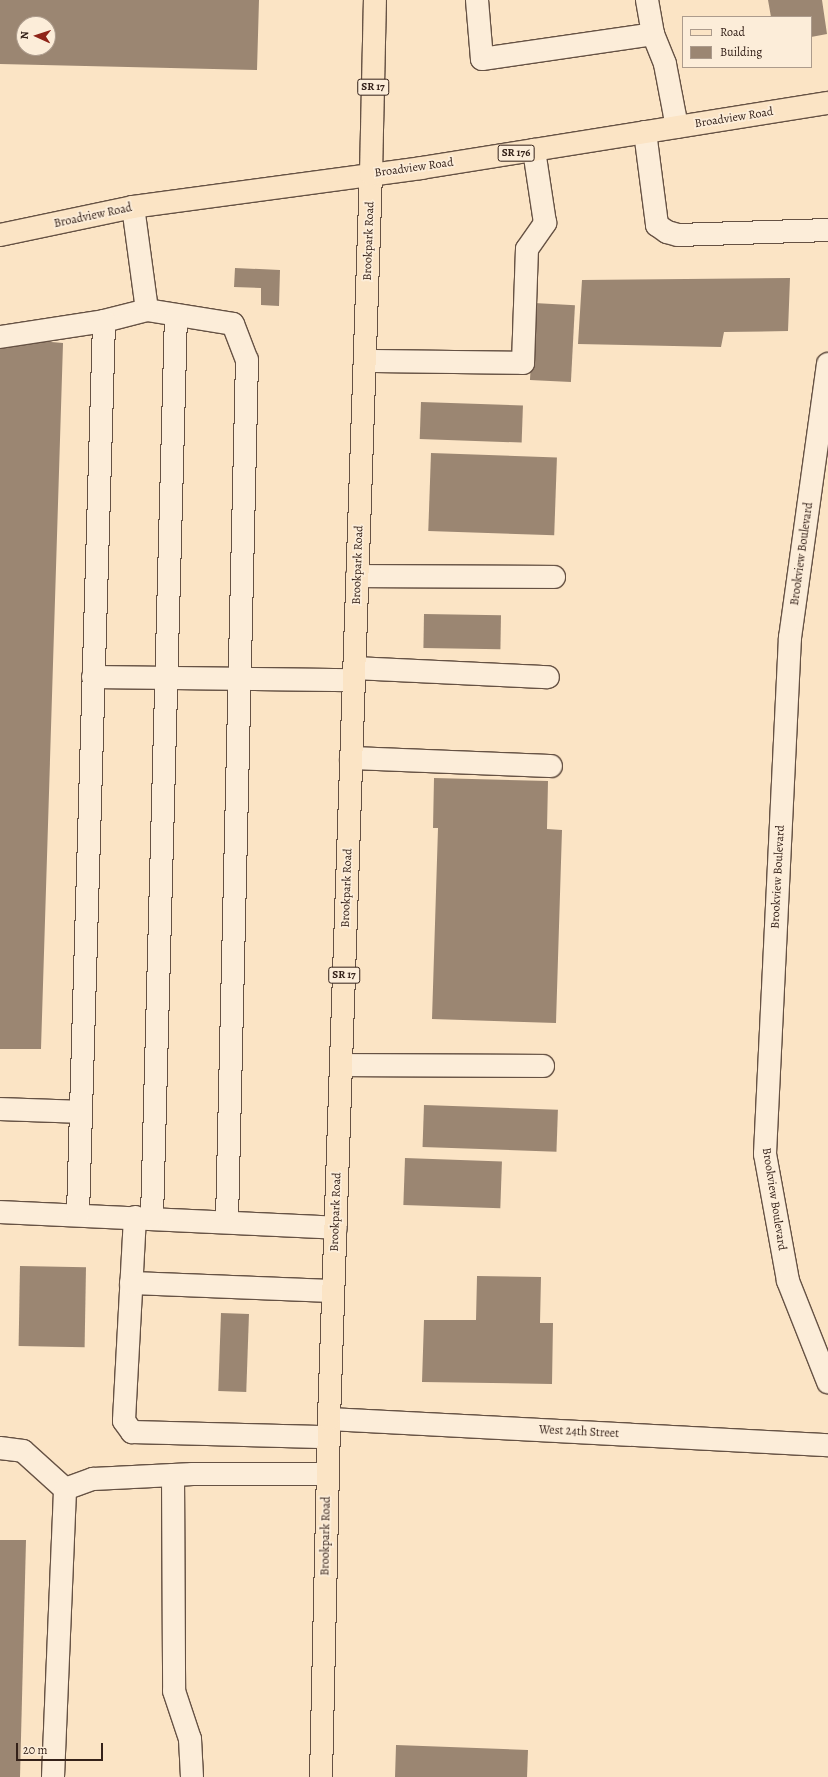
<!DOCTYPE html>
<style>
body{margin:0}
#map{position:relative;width:828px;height:1777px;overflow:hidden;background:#fbe4c5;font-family:Alegreya,serif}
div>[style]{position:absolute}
.building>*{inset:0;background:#9b8672;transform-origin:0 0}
.roads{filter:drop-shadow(1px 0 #665244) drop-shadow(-1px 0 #665244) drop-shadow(0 1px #665244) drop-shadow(0 -1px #665244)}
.minor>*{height:22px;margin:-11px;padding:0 11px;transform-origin:11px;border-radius:11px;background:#fcedd9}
.major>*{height:22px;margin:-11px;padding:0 11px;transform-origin:11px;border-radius:11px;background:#fbe4c5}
span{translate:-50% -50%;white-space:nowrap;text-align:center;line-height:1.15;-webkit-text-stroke:3.5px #fcedd9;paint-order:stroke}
.shield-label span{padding:1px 3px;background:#fcedd9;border:1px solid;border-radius:3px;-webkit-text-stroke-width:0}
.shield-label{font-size:11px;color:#342119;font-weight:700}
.street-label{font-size:12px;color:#342119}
.legend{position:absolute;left:682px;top:16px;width:130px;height:52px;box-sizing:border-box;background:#fcedd9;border:1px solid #ac9b8c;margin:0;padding:5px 7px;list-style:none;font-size:12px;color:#342119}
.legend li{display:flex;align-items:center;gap:8px;height:20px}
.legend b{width:20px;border:1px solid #ac9b8c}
.north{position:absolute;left:16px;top:16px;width:40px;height:40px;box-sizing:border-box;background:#fcedd9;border:1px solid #ac9b8c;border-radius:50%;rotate:273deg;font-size:11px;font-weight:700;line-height:16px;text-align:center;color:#342119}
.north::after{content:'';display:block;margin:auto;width:14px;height:18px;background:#8f2418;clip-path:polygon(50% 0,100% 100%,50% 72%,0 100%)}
.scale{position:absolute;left:16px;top:1743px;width:87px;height:18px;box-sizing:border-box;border:2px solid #342119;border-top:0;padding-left:5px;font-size:12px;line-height:14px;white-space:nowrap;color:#342119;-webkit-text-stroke:3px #fcedd9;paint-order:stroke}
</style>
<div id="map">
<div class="building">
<i style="clip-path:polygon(evenodd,0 0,259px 0,257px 70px,0 64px,0 0,24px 24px,48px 24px,48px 48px,24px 48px,24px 24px)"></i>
<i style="clip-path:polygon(768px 0,822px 0,827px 34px,811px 37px,811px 17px,771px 17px)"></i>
<i style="clip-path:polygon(235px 268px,280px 270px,279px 306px,261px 305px,261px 288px,234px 287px)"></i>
<i style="clip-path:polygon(790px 278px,788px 331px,724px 332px,721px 347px,578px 344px,582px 280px)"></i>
<i style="left:534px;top:303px;width:41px;height:77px;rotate:3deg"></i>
<i style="clip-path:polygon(28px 340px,63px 343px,41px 1049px,0 1049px,0 347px)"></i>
<i style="left:421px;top:402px;width:102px;height:37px;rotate:2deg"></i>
<i style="left:431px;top:453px;width:126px;height:78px;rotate:2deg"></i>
<i style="left:424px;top:614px;width:77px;height:34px;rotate:1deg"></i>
<i style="clip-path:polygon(434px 778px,548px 781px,547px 829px,562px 830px,556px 1023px,432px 1019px,438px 828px,433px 828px)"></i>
<i style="left:424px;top:1105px;width:134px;height:42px;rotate:2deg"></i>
<i style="left:405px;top:1158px;width:97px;height:47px;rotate:2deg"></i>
<i style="left:20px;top:1266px;width:66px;height:80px;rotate:1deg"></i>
<i style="clip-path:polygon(477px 1276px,541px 1277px,540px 1323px,553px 1323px,552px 1384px,422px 1382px,424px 1320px,476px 1320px)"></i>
<i style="left:221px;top:1313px;width:28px;height:78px;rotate:2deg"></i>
<i style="clip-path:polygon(0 1540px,26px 1540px,20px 1777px,0 1777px)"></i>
<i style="clip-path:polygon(396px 1745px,528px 1750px,527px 1777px,395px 1777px)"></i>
</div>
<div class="roads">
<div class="minor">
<i style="left:477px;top:0;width:59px;rotate:85.2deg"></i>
<i style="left:482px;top:59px;width:173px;rotate:-8.3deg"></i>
<i style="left:653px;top:34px;width:32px;rotate:68deg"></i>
<i style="left:665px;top:64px;width:64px;rotate:79.2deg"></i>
<i style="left:647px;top:0;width:35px;rotate:80deg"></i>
<i style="left:645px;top:132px;width:94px;rotate:82.6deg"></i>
<i style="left:657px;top:225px;width:12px;rotate:35deg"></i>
<i style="left:667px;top:232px;width:11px;rotate:15deg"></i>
<i style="left:678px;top:235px;width:150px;rotate:-1.9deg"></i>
<i style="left:147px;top:310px;width:87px;rotate:9.2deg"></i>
<i style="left:233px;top:324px;width:39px;rotate:69deg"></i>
<i style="left:247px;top:360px;width:862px;rotate:91.33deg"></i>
<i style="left:0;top:337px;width:105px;rotate:-8.7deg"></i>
<i style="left:104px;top:321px;width:44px;rotate:-14.3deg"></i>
<i style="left:147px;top:310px;width:104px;rotate:-97.7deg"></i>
<i style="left:365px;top:361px;width:158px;rotate:0.7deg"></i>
<i style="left:523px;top:363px;width:114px;rotate:-88deg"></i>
<i style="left:527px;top:249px;width:32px;rotate:-55deg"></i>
<i style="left:545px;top:223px;width:74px;rotate:-98.6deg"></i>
<i style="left:828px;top:364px;width:276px;rotate:97.9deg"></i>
<i style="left:790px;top:637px;width:518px;rotate:92.77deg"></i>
<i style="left:765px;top:1154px;width:129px;rotate:79.7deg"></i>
<i style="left:788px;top:1281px;width:109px;rotate:68.4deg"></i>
<i style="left:357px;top:576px;width:197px;rotate:0.3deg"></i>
<i style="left:354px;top:668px;width:194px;rotate:2.7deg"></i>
<i style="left:93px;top:677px;width:261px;rotate:0.7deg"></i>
<i style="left:351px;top:758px;width:200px;rotate:2.3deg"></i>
<i style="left:341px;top:1065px;width:202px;rotate:0.3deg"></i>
<i style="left:0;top:1109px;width:80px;rotate:2.1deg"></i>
<i style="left:0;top:1212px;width:336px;rotate:2.7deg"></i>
<i style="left:78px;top:1214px;width:893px;rotate:-88.33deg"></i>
<i style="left:135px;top:1217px;width:204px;rotate:93.1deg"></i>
<i style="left:124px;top:1421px;width:14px;rotate:54deg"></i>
<i style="left:132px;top:1432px;width:197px;rotate:1.5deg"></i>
<i style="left:152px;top:1218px;width:903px;rotate:-88.48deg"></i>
<i style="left:131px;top:1283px;width:202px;rotate:2.3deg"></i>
<i style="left:329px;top:1419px;width:500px;rotate:3deg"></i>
<i style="left:0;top:1448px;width:23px;rotate:7deg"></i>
<i style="left:23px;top:1451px;width:57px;rotate:42.1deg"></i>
<i style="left:173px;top:1475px;width:216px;rotate:89.7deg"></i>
<i style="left:174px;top:1691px;width:51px;rotate:71.6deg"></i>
<i style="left:190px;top:1739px;width:38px;rotate:87deg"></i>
<i style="left:53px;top:1777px;width:288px;rotate:-87.6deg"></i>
<i style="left:65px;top:1489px;width:30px;rotate:-20deg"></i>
<i style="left:93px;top:1479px;width:100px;rotate:-2.9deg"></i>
<i style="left:193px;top:1474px;width:135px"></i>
</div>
<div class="major">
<i style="left:0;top:235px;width:136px;rotate:-11.9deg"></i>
<i style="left:133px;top:207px;width:291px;rotate:-7.7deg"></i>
<i style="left:421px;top:168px;width:412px;rotate:-9.1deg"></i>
<i style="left:321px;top:1777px;width:358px;rotate:-88.7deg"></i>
<i style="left:329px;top:1419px;width:1246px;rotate:-88.07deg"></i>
<i style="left:371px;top:174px;width:174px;rotate:-88.7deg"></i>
</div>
</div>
<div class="shield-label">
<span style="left:373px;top:87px">SR 17</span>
<span style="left:516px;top:153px">SR 176</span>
<span style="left:344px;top:975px">SR 17</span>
</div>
<div class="street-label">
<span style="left:734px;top:118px;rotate:-9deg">Broadview Road</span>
<span style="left:414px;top:168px;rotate:-8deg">Broadview Road</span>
<span style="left:93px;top:216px;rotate:-12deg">Broadview Road</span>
<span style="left:369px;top:241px;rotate:-88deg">Brookpark Road</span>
<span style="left:802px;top:554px;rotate:-82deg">Brookview Boulevard</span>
<span style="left:358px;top:565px;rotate:-88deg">Brookpark Road</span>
<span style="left:778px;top:877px;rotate:-87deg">Brookview Boulevard</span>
<span style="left:347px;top:888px;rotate:-88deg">Brookpark Road</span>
<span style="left:774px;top:1199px;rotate:81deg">Brookview Boulevard</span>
<span style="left:336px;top:1212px;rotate:-88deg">Brookpark Road</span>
<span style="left:579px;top:1432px;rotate:3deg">West 24th Street</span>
<span style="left:326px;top:1536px;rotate:-89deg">Brookpark Road</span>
</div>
<ul class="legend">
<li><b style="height:5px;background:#fbe4c5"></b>Road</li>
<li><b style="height:11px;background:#9b8672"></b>Building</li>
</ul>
<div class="north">N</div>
<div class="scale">20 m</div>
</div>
